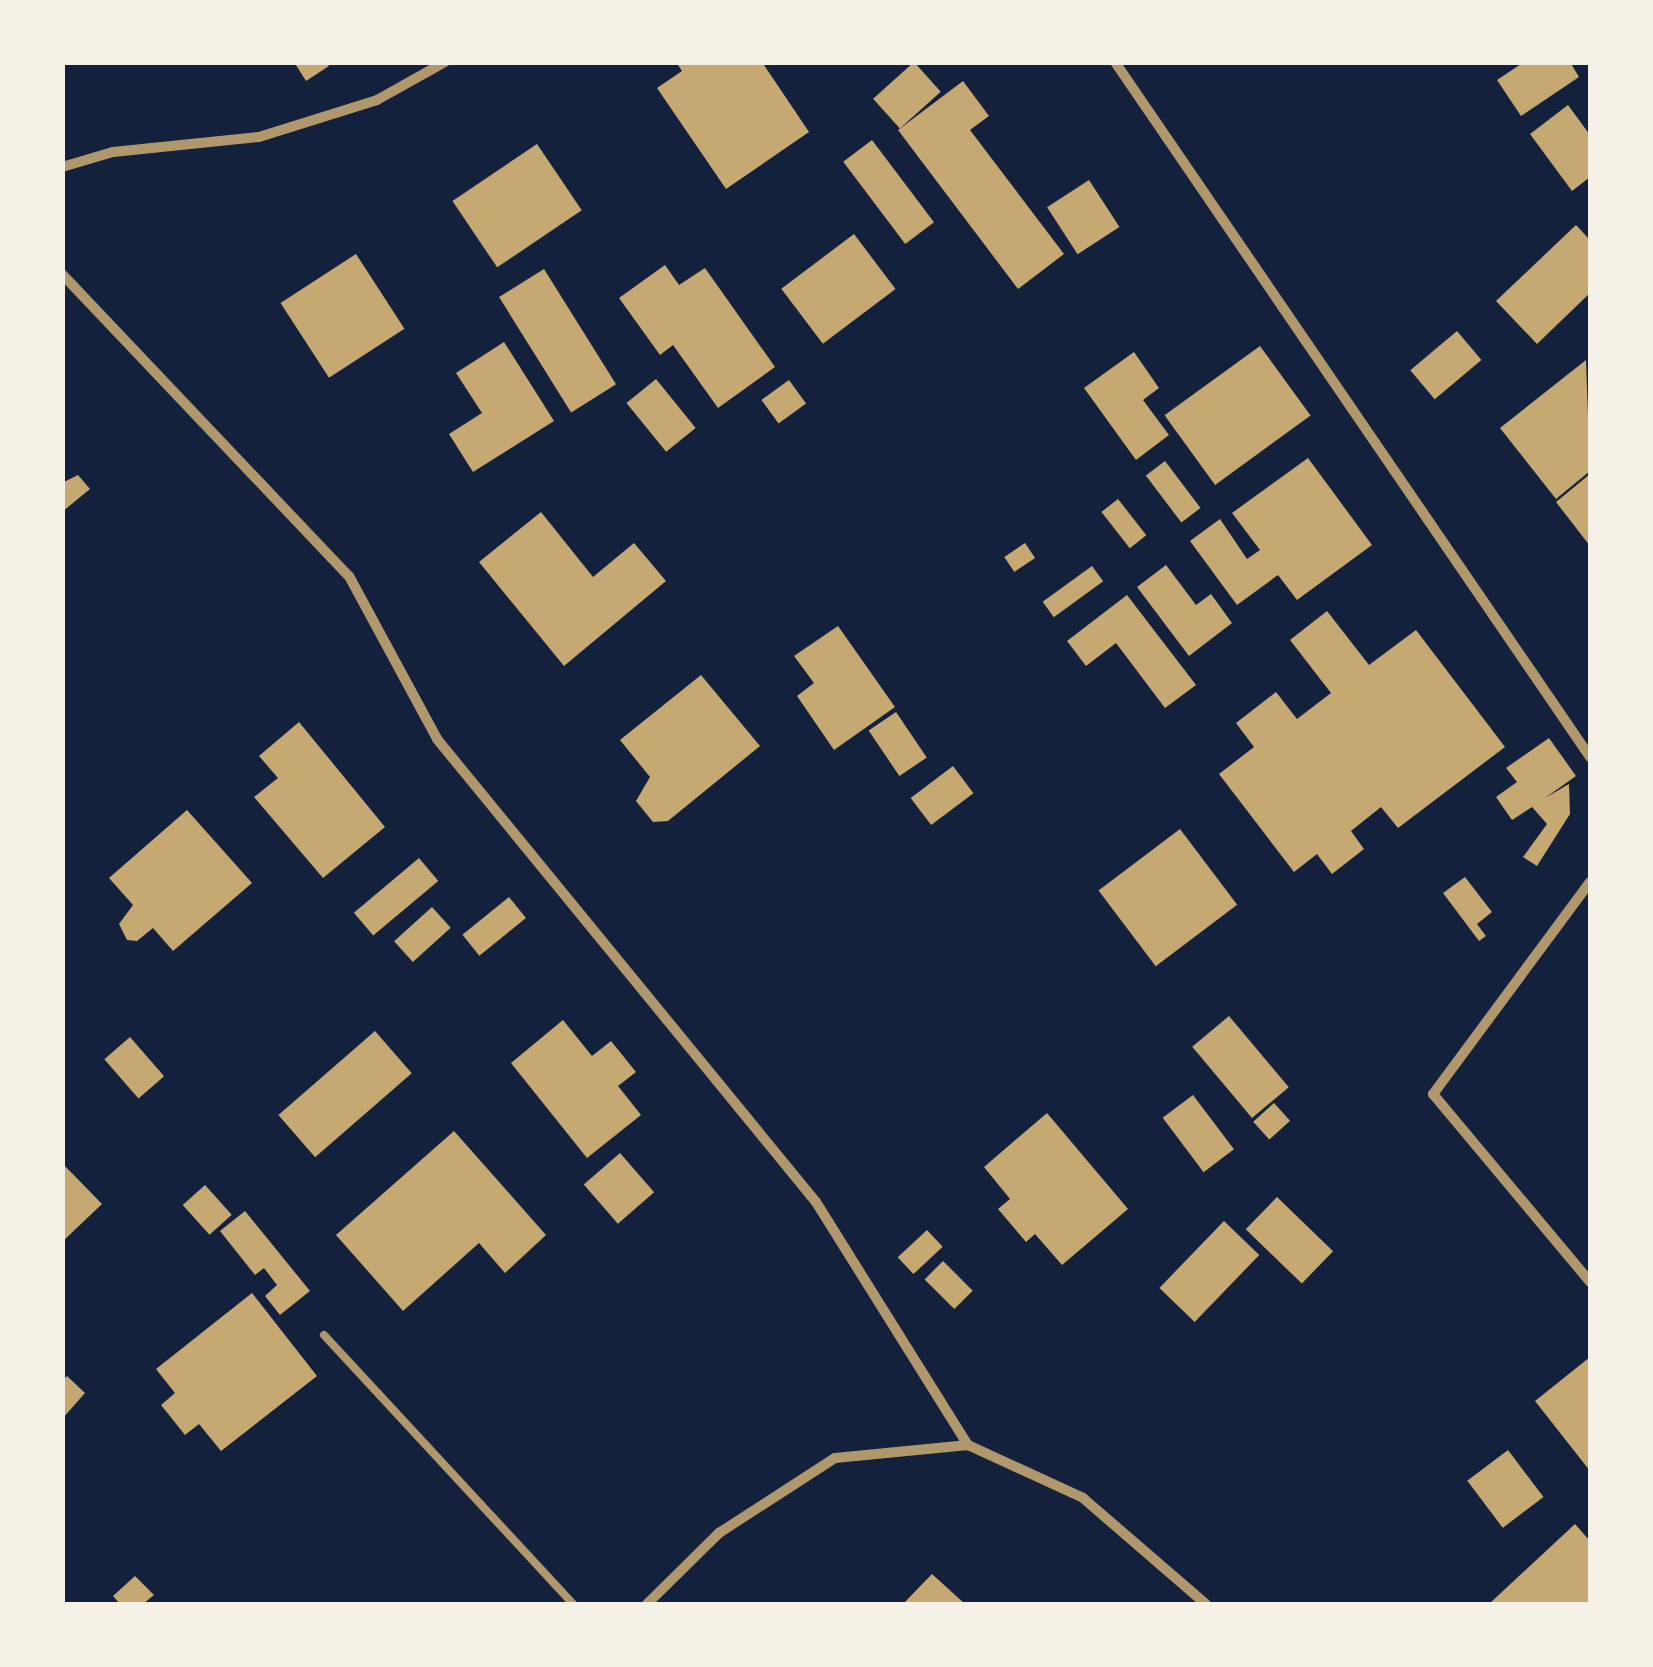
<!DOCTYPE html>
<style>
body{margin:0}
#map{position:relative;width:1653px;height:1667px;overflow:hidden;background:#14213d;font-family:"Exo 2",sans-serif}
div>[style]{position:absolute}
.building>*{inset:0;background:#c6a872;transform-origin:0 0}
.service>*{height:8px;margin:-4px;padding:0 4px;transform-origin:4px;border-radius:4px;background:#b1986c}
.minor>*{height:10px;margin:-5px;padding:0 5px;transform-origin:5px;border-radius:5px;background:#b1986c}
span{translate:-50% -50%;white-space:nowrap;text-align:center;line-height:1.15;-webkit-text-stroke:8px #f6f1e7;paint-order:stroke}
.frame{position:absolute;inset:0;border:65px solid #f6f1e7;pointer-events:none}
</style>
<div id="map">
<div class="building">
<i style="clip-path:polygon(294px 62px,326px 62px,329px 66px,306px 81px)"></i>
<i style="clip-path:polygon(676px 62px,762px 62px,809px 132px,726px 189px,657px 88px,682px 71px)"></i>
<i style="left:914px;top:62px;width:40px;height:55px;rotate:48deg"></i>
<i style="clip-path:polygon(1524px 62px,1570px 62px,1579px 77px,1521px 116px,1497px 80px)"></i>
<i style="clip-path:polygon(963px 81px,989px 116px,970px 130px,1064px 254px,1018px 289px,898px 130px)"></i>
<i style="clip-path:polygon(1568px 105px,1590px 135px,1590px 177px,1572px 191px,1530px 134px)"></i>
<i style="left:872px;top:140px;width:103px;height:36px;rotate:53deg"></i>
<i style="left:537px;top:144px;width:80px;height:102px;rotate:56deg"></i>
<i style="left:1089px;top:180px;width:56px;height:50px;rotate:57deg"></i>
<i style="clip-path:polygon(1576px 225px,1590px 240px,1590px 293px,1537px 344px,1496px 301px)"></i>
<i style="left:854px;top:234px;width:69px;height:91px;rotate:53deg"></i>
<i style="left:356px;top:254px;width:89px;height:90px;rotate:57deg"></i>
<i style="clip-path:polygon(665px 265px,679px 285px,705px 268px,775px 367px,718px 408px,673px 345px,660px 355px,619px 298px)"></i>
<i style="left:544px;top:269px;width:136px;height:53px;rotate:58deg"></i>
<i style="left:1457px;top:331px;width:38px;height:61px;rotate:50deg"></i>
<i style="clip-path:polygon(504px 342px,554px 421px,473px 472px,449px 434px,482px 413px,456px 373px)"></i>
<i style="left:1260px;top:346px;width:86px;height:118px;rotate:54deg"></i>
<i style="clip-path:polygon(1134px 352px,1159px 388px,1143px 400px,1169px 435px,1136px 460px,1084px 388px)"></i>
<i style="clip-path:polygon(1586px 360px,1590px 471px,1556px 499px,1500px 428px)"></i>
<i style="left:656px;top:379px;width:63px;height:38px;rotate:51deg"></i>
<i style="left:789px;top:380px;width:29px;height:34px;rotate:54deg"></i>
<i style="clip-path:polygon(1308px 458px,1372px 545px,1297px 600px,1278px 575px,1237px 605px,1190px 541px,1220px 519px,1247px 559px,1260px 550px,1232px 513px)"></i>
<i style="left:1165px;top:461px;width:59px;height:24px;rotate:53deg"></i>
<i style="clip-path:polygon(1590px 474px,1590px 546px,1556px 502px)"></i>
<i style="clip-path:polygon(78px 475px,90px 489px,62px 512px,62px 483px)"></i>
<i style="left:1118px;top:499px;width:46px;height:21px;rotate:52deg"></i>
<i style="clip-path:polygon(541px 512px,593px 577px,634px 543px,666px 581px,564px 666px,479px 562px)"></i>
<i style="left:1025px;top:543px;width:18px;height:25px;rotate:56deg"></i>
<i style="clip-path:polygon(1166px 565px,1196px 605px,1211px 594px,1232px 623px,1189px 656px,1137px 587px)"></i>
<i style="left:1092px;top:566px;width:19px;height:61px;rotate:54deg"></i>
<i style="clip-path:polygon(1127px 595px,1196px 685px,1165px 708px,1116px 643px,1086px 666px,1067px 641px)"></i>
<i style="clip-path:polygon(1327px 611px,1369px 665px,1416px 630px,1505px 747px,1398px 828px,1381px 807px,1351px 831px,1364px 849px,1332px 874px,1317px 854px,1294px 872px,1219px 774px,1254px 747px,1236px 723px,1276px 692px,1297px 719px,1331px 693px,1290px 640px)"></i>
<i style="clip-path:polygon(838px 626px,895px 707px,834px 750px,797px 696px,814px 683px,794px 656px)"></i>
<i style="clip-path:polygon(701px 675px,760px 746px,668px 821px,653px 822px,636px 801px,650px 777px,620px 740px)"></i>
<i style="left:896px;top:712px;width:55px;height:33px;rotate:56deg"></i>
<i style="clip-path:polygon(299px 722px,385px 827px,323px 878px,254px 797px,278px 778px,259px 756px)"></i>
<i style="clip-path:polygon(1549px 738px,1576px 776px,1545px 798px,1569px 784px,1570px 814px,1537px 866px,1523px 857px,1547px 824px,1532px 807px,1512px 820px,1496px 797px,1517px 782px,1506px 768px)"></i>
<i style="left:953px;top:766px;width:34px;height:53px;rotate:53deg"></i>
<i style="clip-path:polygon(187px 810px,252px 883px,173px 951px,153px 928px,137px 941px,127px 940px,119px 924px,133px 905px,109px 878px)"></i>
<i style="left:1180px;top:829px;width:95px;height:102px;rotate:53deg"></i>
<i style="left:419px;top:858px;width:30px;height:85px;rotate:50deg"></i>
<i style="clip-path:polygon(1465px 877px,1492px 912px,1477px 924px,1486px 936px,1479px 941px,1443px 893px)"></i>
<i style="left:509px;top:897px;width:27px;height:60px;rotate:51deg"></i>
<i style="left:432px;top:907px;width:28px;height:51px;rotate:48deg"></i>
<i style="left:1229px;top:1016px;width:93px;height:48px;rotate:50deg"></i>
<i style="clip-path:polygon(563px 1020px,592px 1056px,611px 1041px,636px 1072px,618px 1086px,641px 1115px,587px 1158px,511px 1063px)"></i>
<i style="left:375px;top:1031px;width:56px;height:128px;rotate:49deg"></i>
<i style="left:130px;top:1037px;width:52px;height:34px;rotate:49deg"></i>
<i style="left:1193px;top:1095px;width:68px;height:38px;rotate:53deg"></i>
<i style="left:1274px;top:1103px;width:24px;height:28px;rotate:48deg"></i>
<i style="clip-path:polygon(1047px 1113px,1128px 1209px,1062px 1265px,1035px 1234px,1026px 1242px,998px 1209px,1010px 1199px,984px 1167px)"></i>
<i style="clip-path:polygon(454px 1131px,546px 1235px,505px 1273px,479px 1243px,403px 1311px,336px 1235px)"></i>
<i style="left:620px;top:1153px;width:52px;height:48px;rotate:49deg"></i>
<i style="clip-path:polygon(62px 1163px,102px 1204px,62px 1242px)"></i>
<i style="left:205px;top:1185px;width:40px;height:30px;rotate:48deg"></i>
<i style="left:1277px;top:1197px;width:78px;height:45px;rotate:44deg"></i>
<i style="clip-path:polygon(245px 1211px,310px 1291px,280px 1315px,265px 1296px,277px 1285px,264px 1268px,255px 1275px,220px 1231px)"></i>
<i style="left:1224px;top:1221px;width:49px;height:93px;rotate:44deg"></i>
<i style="left:927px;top:1230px;width:23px;height:40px;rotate:47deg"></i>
<i style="left:943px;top:1261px;width:42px;height:26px;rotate:45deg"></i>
<i style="clip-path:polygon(252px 1293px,317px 1376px,221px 1451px,199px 1424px,185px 1435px,161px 1405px,175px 1393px,156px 1369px)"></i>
<i style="clip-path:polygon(1590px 1357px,1590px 1471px,1535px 1401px)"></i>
<i style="clip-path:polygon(67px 1376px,85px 1393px,62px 1419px,62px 1381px)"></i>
<i style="left:1508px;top:1450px;width:59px;height:51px;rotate:53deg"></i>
<i style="clip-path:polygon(1575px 1524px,1590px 1541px,1590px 1604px,1489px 1604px)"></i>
<i style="clip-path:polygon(932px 1574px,965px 1604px,903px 1604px)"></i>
<i style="clip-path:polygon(135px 1576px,154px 1595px,143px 1604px,120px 1604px,113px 1596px)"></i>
</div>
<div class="service">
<i style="left:324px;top:1335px;width:367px;rotate:47.2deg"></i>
</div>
<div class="minor">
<i style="left:1115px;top:62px;width:842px;rotate:55.65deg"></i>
<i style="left:62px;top:167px;width:53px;rotate:-16.4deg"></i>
<i style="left:113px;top:152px;width:147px;rotate:-5.9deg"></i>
<i style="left:259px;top:137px;width:124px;rotate:-17.4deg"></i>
<i style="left:377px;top:100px;width:78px;rotate:-29.2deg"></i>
<i style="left:62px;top:274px;width:417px;rotate:46.5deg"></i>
<i style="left:349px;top:576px;width:185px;rotate:61.6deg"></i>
<i style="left:437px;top:739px;width:598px;rotate:50.7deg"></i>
<i style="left:816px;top:1202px;width:287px;rotate:58deg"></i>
<i style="left:1590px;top:882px;width:264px;rotate:126.5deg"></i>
<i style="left:1433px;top:1094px;width:245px;rotate:50.1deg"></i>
<i style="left:647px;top:1604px;width:101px;rotate:-44.6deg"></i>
<i style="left:719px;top:1533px;width:138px;rotate:-32.9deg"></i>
<i style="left:835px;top:1458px;width:134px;rotate:-5.6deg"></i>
<i style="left:968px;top:1445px;width:127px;rotate:24.7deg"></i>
<i style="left:1083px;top:1498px;width:162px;rotate:40.8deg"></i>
</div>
<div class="frame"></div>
</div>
